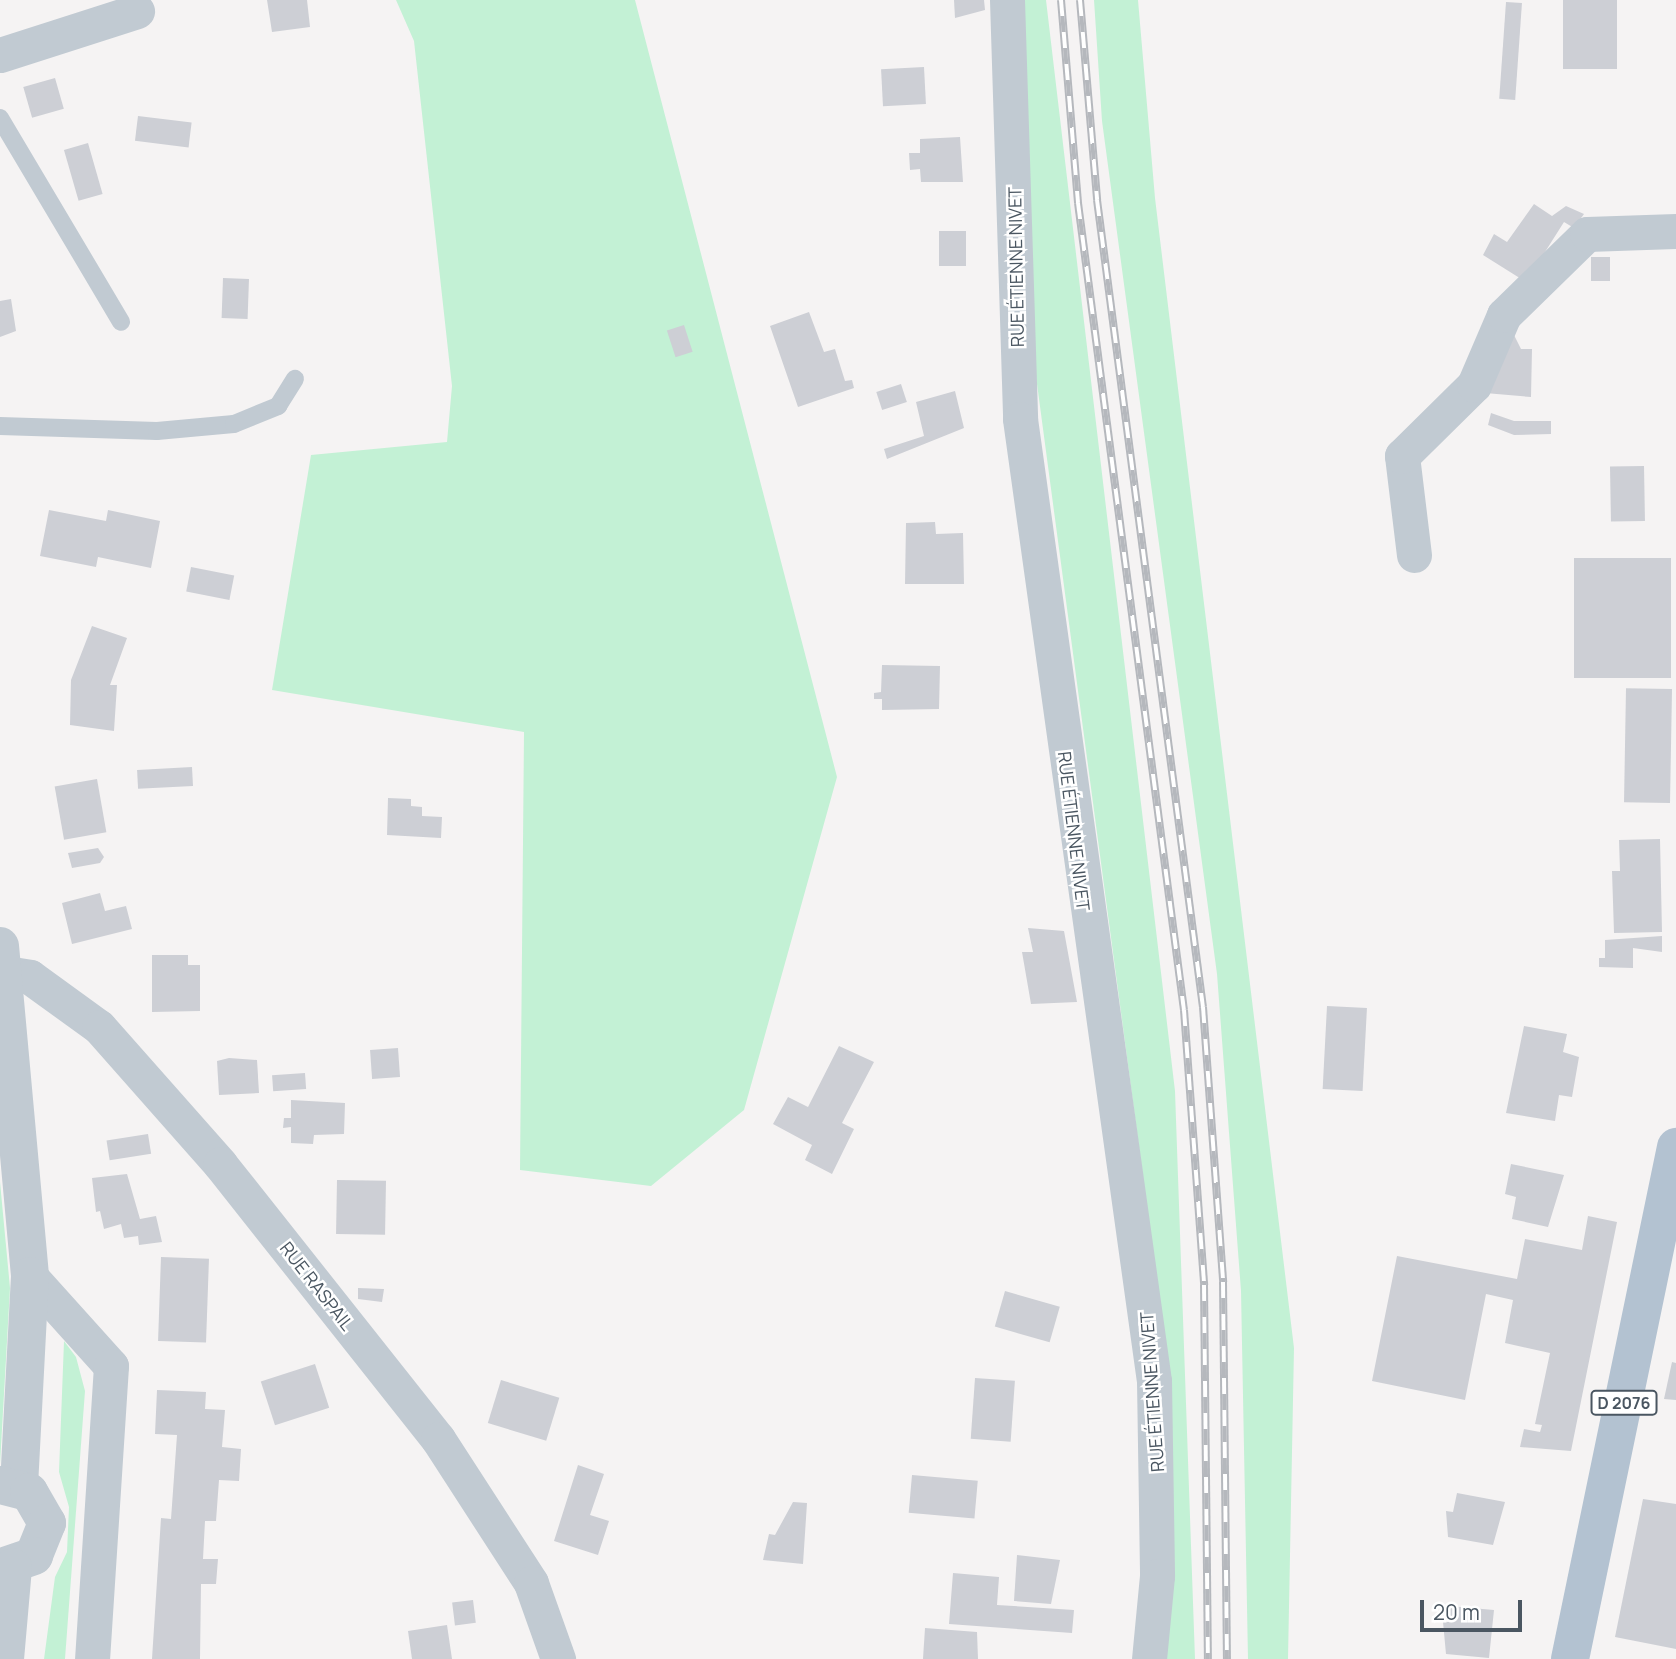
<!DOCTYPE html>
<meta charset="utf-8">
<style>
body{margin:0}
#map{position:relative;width:1676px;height:1659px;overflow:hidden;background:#f5f3f3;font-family:Manrope,sans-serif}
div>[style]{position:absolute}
.green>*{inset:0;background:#c3f1d5}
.building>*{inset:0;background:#cdcfd5;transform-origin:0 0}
.service>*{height:18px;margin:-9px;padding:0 9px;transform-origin:9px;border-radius:9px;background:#c1cad2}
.minor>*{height:35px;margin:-17.5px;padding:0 17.5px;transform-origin:17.5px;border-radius:17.5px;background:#c1cad2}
.tertiary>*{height:38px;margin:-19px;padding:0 19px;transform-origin:19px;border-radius:19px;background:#c1cad2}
.primary>*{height:38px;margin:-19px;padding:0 19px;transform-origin:19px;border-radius:19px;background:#b3c2d1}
.rail>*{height:8px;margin-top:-4px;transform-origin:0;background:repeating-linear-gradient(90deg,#fff 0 16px,#b5b8bd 0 32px);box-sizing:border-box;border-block:2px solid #b5b8bd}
span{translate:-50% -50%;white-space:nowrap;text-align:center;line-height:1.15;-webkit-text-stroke:5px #fff;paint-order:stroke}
.shield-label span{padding:2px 5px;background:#fff;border:2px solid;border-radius:5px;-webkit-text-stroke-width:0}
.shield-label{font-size:16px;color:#4a5661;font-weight:700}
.street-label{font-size:18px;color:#4a5661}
.scale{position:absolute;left:1420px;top:1600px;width:102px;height:32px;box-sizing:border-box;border:4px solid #4a5661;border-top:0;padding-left:9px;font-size:21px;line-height:24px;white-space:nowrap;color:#4a5661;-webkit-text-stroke:5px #fff;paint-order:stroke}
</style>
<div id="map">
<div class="green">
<i style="clip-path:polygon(396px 0,635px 0,837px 777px,744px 1110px,651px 1186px,520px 1170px,524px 732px,272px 690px,311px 455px,447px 442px,452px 386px,414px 41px)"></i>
<i style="clip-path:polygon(1019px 0,1046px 0,1175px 1091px,1195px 1659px,1167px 1659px,1170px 1379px,1031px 339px)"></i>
<i style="clip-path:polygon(1094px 0,1138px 0,1155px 198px,1294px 1348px,1288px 1659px,1248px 1659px,1241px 1291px,1217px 974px,1102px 121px)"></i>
<i style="clip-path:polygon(0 1182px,10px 1288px,0 1464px)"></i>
<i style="clip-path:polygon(64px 1341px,76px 1357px,85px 1391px,65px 1659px,44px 1659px,55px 1577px,67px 1552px,69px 1507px,59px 1472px)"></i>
</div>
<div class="building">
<i style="clip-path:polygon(267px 0,307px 0,310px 27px,272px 32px)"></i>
<i style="clip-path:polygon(954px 0,984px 0,985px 10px,955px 18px)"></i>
<i style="left:1563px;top:0;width:54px;height:69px"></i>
<i style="left:1506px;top:2px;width:16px;height:97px;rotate:4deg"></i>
<i style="left:924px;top:67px;width:37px;height:43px;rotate:87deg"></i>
<i style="left:55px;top:78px;width:32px;height:33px;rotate:74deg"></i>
<i style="left:138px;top:116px;width:54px;height:25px;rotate:7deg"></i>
<i style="clip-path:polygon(960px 137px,963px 182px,921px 182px,920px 169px,910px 170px,909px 153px,920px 153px,920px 139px)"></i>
<i style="left:88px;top:143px;width:53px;height:25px;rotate:74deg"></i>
<i style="clip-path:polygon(1534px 204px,1552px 216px,1566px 206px,1584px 214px,1574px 228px,1564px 222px,1526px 282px,1483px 255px,1494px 234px,1507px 242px)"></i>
<i style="left:966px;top:231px;width:35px;height:27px;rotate:90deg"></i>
<i style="left:1591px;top:257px;width:19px;height:24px"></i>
<i style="left:223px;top:278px;width:26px;height:40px;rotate:2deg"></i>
<i style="clip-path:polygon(11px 299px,16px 331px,0 337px,0 301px)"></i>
<i style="clip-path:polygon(809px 312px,824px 352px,835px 349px,845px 381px,852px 380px,854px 388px,798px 407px,770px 326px)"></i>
<i style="left:684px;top:325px;width:28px;height:18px;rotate:72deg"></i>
<i style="clip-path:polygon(1512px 331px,1521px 349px,1532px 349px,1531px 397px,1485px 393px)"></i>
<i style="left:901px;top:384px;width:19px;height:26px;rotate:72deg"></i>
<i style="clip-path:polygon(955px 391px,964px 428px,887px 459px,884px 449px,924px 436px,916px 402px)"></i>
<i style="clip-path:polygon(1491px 413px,1514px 421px,1551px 421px,1551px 434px,1514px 435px,1488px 425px)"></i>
<i style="left:1644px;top:466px;width:55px;height:34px;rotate:89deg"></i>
<i style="clip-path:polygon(49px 510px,106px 521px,108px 510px,160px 521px,151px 568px,98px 557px,96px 567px,40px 556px)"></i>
<i style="clip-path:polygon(935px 522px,936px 534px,963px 533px,964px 584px,905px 584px,906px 523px)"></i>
<i style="left:1671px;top:558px;width:120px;height:97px;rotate:90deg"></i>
<i style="left:191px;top:567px;width:44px;height:25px;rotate:11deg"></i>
<i style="clip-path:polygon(92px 626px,127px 638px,110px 685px,117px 685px,114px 731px,70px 725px,71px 680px)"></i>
<i style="clip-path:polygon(882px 665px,940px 666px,939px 709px,882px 710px,882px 699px,874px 699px,874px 693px,881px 692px)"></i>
<i style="left:1672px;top:689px;width:114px;height:46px;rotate:91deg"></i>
<i style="left:192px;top:767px;width:19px;height:55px;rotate:87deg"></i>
<i style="left:97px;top:779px;width:54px;height:43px;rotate:80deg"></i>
<i style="clip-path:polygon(388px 798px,411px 799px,411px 806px,422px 807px,422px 816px,442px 817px,441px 838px,387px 835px)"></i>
<i style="clip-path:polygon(1660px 839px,1662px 932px,1614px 933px,1612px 871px,1620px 871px,1619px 840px)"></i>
<i style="clip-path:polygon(98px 848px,104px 857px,100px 863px,72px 868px,68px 853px)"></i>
<i style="clip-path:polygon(100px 893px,105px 911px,126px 906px,132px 929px,72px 944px,62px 903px)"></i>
<i style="clip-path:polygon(1028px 928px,1064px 931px,1077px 1002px,1031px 1004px,1022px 952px,1033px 952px)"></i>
<i style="clip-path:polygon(1662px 936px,1662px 952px,1633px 948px,1633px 968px,1599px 967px,1599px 958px,1605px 958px,1605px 940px)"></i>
<i style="clip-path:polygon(152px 955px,188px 955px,188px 965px,200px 965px,200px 1011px,152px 1012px)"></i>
<i style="left:1327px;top:1006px;width:40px;height:83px;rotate:3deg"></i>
<i style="clip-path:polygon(1524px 1026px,1567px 1034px,1563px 1052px,1579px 1057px,1572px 1097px,1559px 1095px,1555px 1121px,1506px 1113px)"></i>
<i style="clip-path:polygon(839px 1046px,874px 1062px,842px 1123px,854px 1129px,832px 1174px,805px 1160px,812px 1145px,773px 1124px,788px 1097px,808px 1107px)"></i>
<i style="left:398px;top:1048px;width:29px;height:28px;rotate:86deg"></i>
<i style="clip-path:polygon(229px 1058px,257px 1060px,259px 1093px,219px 1095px,217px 1061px)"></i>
<i style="left:305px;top:1073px;width:16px;height:33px;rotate:86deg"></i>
<i style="clip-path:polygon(291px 1100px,345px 1103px,344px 1134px,314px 1135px,313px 1144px,291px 1143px,291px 1127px,283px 1128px,284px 1118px,291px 1118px)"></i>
<i style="left:148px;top:1134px;width:20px;height:42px;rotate:81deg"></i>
<i style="clip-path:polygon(1511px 1164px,1564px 1175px,1548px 1227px,1512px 1219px,1516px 1197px,1505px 1194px)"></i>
<i style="clip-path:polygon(127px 1174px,140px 1219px,156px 1216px,162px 1242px,139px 1245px,138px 1236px,124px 1238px,121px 1224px,104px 1229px,100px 1211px,96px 1212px,92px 1178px)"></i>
<i style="left:337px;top:1180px;width:49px;height:54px;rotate:1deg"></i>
<i style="clip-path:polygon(1588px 1216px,1617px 1222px,1571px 1451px,1520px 1447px,1524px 1429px,1540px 1432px,1542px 1425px,1535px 1424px,1550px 1353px,1505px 1343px,1513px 1300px,1486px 1294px,1465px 1400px,1372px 1381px,1397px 1256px,1517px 1279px,1525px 1239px,1582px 1250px)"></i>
<i style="left:161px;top:1257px;width:48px;height:84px;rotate:2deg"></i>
<i style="clip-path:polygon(358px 1288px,384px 1289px,382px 1302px,358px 1299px)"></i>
<i style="left:1005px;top:1291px;width:57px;height:37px;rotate:16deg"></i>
<i style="clip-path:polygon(1672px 1362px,1676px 1363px,1676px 1400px,1664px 1399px)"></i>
<i style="left:315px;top:1364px;width:46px;height:57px;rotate:72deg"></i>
<i style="left:975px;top:1378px;width:40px;height:61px;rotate:4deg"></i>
<i style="left:501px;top:1380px;width:61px;height:45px;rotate:17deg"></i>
<i style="clip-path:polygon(157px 1390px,206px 1392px,205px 1409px,225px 1410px,222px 1447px,241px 1449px,239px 1481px,219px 1480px,216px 1521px,205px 1521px,203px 1559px,218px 1559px,216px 1584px,201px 1584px,200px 1659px,152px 1659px,161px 1518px,171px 1519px,177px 1435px,155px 1434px)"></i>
<i style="clip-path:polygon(578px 1465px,604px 1474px,590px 1515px,609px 1521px,598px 1555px,554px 1541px)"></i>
<i style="left:912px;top:1475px;width:66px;height:38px;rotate:5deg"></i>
<i style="clip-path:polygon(1457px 1493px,1505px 1502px,1493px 1545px,1448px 1537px,1446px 1511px,1453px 1512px)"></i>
<i style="clip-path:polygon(1643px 1499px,1676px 1504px,1676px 1649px,1615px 1637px)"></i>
<i style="clip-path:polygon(793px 1502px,807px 1503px,803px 1564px,763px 1560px,769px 1534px,775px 1535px)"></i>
<i style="clip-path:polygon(1017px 1555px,1060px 1560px,1051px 1604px,1014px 1601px)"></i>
<i style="clip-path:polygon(953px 1573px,999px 1577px,997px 1605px,1074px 1610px,1072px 1633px,949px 1624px)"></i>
<i style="left:473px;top:1600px;width:23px;height:21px;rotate:83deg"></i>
<i style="clip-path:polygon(1449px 1606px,1494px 1610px,1489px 1658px,1446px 1654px,1443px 1622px,1448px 1622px)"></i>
<i style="clip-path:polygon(447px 1625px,452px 1659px,412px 1659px,408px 1631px)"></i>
<i style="clip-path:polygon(925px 1628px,977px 1632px,978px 1659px,923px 1659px)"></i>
</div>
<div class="service">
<i style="left:0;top:118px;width:237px;rotate:59.3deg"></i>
<i style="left:0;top:426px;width:157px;rotate:1.8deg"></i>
<i style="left:157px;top:431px;width:77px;rotate:-5.2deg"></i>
<i style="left:234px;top:424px;width:48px;rotate:-22.2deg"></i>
<i style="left:278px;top:406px;width:32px;rotate:-58deg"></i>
</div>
<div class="minor">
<i style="left:1007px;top:0;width:419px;rotate:88.2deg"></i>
<i style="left:1020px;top:419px;width:971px;rotate:82.07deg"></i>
<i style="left:1154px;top:1381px;width:195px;rotate:89.1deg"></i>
<i style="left:1157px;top:1576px;width:83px;rotate:95.5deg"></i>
<i style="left:0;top:55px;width:144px;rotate:-17.8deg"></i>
<i style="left:1414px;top:555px;width:100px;rotate:-96.9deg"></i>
<i style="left:1402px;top:456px;width:101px;rotate:-44.6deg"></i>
<i style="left:1474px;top:385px;width:76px;rotate:-66.8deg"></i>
<i style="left:1504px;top:315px;width:116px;rotate:-44.3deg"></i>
<i style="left:1587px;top:234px;width:89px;rotate:-1.9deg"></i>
<i style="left:6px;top:973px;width:24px;rotate:9deg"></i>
<i style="left:30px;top:977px;width:85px;rotate:35.9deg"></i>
<i style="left:99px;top:1027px;width:183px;rotate:48.5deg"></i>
<i style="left:220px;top:1164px;width:351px;rotate:51.6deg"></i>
<i style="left:438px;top:1439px;width:171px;rotate:57.1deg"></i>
<i style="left:531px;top:1583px;width:81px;rotate:70.4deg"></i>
<i style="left:30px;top:1276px;width:121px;rotate:48deg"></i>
<i style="left:111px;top:1366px;width:294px;rotate:93.7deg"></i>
</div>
<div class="tertiary">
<i style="left:0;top:946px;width:331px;rotate:84.8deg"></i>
<i style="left:30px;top:1276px;width:211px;rotate:93deg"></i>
<i style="left:0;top:1485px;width:30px;rotate:14deg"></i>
<i style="left:29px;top:1492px;width:36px;rotate:60deg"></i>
<i style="left:47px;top:1523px;width:35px;rotate:112deg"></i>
<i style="left:34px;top:1556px;width:36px;rotate:161deg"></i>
<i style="left:5px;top:1659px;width:92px;rotate:-85deg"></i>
</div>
<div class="primary">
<i style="left:1570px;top:1659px;width:523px;rotate:-78.3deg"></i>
</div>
<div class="rail">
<i style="left:1061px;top:0;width:204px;rotate:85.2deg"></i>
<i style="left:1078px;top:203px;width:814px;rotate:82.52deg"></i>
<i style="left:1184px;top:1010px;width:276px;rotate:85.8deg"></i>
<i style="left:1204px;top:1285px;width:374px;rotate:89.4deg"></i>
<i style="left:1080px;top:0;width:201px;rotate:85.1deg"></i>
<i style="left:1097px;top:200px;width:814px;rotate:82.52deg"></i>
<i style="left:1203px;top:1007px;width:276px;rotate:85.8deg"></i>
<i style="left:1223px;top:1282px;width:377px;rotate:89.4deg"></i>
</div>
<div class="shield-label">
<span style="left:1624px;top:1403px">D 2076</span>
</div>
<div class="street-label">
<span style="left:1016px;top:267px;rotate:-91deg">RUE ÉTIENNE NIVET</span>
<span style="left:1074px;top:831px;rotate:83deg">RUE ÉTIENNE NIVET</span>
<span style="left:317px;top:1286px;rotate:52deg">RUE RASPAIL</span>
<span style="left:1152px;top:1392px;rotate:-94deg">RUE ÉTIENNE NIVET</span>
</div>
<div class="scale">20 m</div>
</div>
